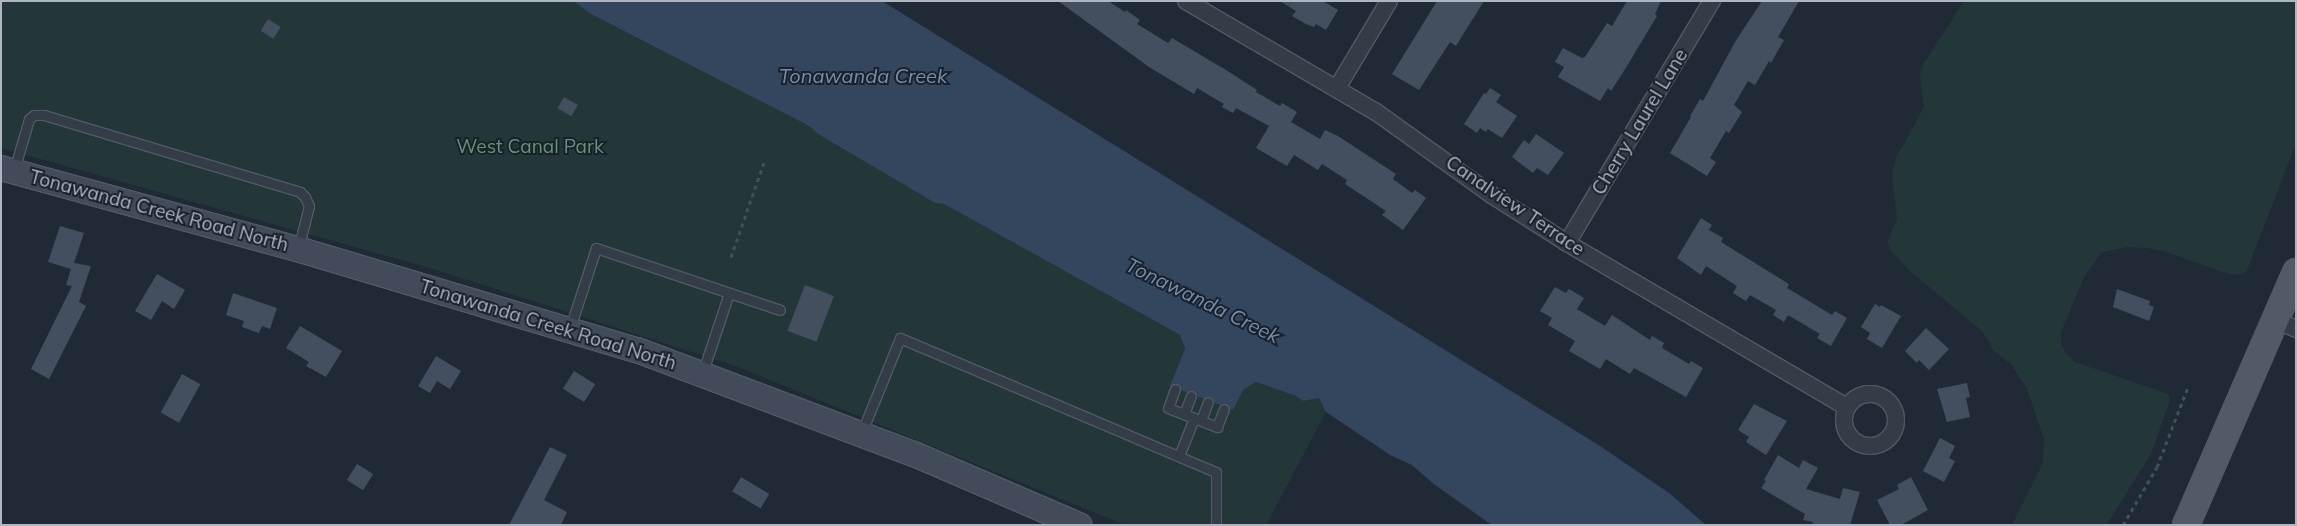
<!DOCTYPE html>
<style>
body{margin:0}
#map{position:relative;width:2297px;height:526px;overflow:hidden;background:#202a37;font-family:Mulish,sans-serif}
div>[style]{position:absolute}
.green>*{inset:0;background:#233739}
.water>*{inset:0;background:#34455e}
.building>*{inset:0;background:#434f5f;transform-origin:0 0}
.path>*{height:3px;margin-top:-1.5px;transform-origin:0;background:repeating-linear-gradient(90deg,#405255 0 4px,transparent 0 8px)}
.roads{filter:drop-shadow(1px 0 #515965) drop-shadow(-1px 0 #515965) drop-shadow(0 1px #515965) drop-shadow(0 -1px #515965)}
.lane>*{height:9px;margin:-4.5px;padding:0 4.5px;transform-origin:4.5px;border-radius:4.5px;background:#343c47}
.street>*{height:16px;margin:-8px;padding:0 8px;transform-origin:8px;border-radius:8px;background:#343c47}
.street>.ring{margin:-8px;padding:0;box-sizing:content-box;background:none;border:16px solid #343c47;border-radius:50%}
.secondary>*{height:24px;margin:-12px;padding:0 12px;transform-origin:12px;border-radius:12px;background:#424b5a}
.primary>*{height:26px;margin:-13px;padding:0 13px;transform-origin:13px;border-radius:13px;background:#515b67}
span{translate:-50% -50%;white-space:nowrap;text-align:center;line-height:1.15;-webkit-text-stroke:4px #19212c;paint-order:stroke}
.street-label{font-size:19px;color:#aeb6c4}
.park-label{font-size:19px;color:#669471}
.water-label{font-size:20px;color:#768dac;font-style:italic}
.frame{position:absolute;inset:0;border:2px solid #aeb6c4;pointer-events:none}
</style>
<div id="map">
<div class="green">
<i style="clip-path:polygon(1px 1px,573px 1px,591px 14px,809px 126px,818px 134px,935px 203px,944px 204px,1181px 336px,1185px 349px,1171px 385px,1243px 390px,1256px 382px,1296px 396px,1303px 401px,1319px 398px,1326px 412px,1266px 525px,1125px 525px,733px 365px,430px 268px,1px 148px)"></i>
<i style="clip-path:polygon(1964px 1px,2296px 1px,2296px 143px,2248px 268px,2243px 274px,2236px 275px,2222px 272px,2164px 251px,2146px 248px,2127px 247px,2102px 252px,2084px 277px,2061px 332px,2061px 345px,2067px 355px,2075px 362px,2168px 394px,2170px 400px,2151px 454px,2106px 525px,2012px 525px,2043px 463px,2044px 439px,2027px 389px,2012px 365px,1994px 351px,1983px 332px,1909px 270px,1891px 251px,1887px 242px,1897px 219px,1892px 174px,1896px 158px,1924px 107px,1920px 76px,1923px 65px)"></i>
</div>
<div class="water">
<i style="clip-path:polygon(573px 1px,882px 1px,1600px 446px,1669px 493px,1706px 525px,1492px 525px,1435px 485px,1412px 465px,1390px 455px,1326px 412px,1319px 398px,1303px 401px,1296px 396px,1256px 382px,1243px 390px,1233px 410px,1170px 386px,1185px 349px,1180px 335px,944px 204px,935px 203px,818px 134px,809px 126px,591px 14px)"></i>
</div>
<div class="building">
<i style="clip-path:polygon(1058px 1px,1108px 1px,1125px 12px,1126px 10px,1140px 20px,1137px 24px,1168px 43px,1172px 38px,1226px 70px,1257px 90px,1256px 92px,1280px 106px,1282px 103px,1297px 112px,1291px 122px,1320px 139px,1325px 130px,1338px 136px,1396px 174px,1393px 179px,1412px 193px,1415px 190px,1426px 198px,1403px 230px,1382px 215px,1386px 211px,1345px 184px,1347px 180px,1322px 164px,1318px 170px,1294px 155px,1287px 166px,1256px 148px,1269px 126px,1236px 108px,1233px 113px,1222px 107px,1224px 104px,1197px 88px,1194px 94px,1149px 67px)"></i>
<i style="clip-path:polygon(1280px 1px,1323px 1px,1338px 10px,1326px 30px,1316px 24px,1314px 27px,1306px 24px,1292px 16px,1296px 11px)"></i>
<i style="clip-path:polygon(1437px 1px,1484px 1px,1456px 46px,1450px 42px,1419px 90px,1392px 74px)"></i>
<i style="clip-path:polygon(1627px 1px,1661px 1px,1655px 14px,1657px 16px,1627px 66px,1611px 91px,1608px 88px,1600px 101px,1558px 77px,1564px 67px,1555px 62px,1563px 48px,1582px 58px,1585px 57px,1607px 23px,1612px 26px)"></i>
<i style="clip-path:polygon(1762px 1px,1799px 1px,1778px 37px,1784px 40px,1771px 63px,1769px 61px,1755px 85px,1748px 81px,1734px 105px,1742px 112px,1729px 133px,1726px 131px,1710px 158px,1716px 162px,1707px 176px,1670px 153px,1691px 117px,1690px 116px,1700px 99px,1703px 101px,1735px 42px)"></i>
<i style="left:268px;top:19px;width:15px;height:14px;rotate:32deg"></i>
<i style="clip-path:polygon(1490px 88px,1501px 95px,1496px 102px,1517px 116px,1502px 138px,1488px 129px,1486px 132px,1480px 128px,1477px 133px,1464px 124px,1484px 93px,1486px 94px)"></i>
<i style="left:564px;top:97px;width:16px;height:13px;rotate:30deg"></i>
<i style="clip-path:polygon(1536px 134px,1564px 153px,1548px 175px,1537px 168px,1533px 173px,1512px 157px,1524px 140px,1529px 144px)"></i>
<i style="clip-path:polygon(1701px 218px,1712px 225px,1709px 230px,1723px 238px,1721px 242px,1789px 284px,1787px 288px,1832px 315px,1835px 311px,1847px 318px,1831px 346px,1817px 338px,1820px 334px,1788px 315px,1784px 322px,1773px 315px,1776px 310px,1750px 295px,1746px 301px,1733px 293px,1737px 286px,1706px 266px,1701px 275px,1677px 258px)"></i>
<i style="clip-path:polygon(60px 226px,84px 233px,74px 263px,91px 266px,79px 302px,86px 306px,49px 379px,31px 369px,72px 286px,66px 285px,71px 269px,48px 262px)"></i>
<i style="clip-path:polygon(157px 274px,185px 290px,174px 309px,162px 301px,151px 320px,135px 311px)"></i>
<i style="left:805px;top:285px;width:31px;height:49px;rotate:21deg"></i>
<i style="clip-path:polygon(1555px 287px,1566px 293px,1569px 289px,1584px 298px,1577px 309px,1605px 326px,1612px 315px,1650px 340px,1652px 336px,1664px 343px,1662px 348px,1689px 364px,1691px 361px,1703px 368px,1686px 397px,1634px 368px,1630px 374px,1606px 359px,1600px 369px,1569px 351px,1575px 341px,1548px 325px,1552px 318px,1540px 311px)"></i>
<i style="clip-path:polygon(2117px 289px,2150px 301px,2149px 305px,2154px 307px,2149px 321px,2113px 307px)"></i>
<i style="clip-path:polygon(233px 293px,277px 308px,270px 329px,262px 326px,259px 333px,242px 327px,244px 321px,226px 315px)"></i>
<i style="clip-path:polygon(1875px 304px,1880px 307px,1881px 305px,1901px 316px,1882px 348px,1867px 339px,1870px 333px,1861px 327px)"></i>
<i style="clip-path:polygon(300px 326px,342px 351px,326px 377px,306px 366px,309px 362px,286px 348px)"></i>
<i style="clip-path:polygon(1926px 328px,1949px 349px,1929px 370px,1919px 360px,1917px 363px,1905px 351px)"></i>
<i style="clip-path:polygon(436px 356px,461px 371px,450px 389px,437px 381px,430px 393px,418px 386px)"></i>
<i style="left:574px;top:371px;width:25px;height:21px;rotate:32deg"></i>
<i style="left:182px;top:374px;width:21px;height:44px;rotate:29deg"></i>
<i style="clip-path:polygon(1967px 383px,1970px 397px,1966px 398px,1970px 417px,1947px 422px,1937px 389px)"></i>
<i style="clip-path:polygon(1754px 404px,1787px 421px,1766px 455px,1746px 442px,1749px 437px,1738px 430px)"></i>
<i style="clip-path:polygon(1940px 438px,1955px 446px,1949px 458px,1955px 461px,1944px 482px,1923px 471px)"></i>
<i style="clip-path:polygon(550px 447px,567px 455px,544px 500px,567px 512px,561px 525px,509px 525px)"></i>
<i style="clip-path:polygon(1778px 455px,1799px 468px,1803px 460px,1818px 468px,1806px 489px,1840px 499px,1843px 488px,1860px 492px,1850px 525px,1812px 525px,1813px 522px,1803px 520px,1805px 514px,1761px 488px,1766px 481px,1764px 480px)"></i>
<i style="left:357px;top:464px;width:19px;height:19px;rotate:32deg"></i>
<i style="left:741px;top:477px;width:33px;height:17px;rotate:31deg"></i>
<i style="clip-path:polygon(1911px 477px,1928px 510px,1901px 525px,1890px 525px,1877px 500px,1899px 489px,1897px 485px)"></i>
</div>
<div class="path">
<i style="left:731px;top:257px;width:101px;rotate:-70.8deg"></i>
<i style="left:2123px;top:525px;width:67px;rotate:-59.6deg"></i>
<i style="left:2157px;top:467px;width:86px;rotate:-68.8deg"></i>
</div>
<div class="roads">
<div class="lane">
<i style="left:14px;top:170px;width:53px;rotate:-73.6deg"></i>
<i style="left:29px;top:119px;width:6px;rotate:-39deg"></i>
<i style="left:34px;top:115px;width:10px"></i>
<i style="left:44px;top:115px;width:267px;rotate:16.7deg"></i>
<i style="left:300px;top:192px;width:7px;rotate:45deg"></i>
<i style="left:305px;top:197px;width:10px;rotate:66deg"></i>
<i style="left:309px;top:206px;width:44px;rotate:104.3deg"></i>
<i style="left:570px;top:328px;width:84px;rotate:-72deg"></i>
<i style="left:596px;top:248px;width:194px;rotate:18.6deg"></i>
<i style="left:702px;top:374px;width:85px;rotate:-71.6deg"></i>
<i style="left:1175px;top:389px;width:20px;rotate:110deg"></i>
<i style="left:1168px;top:408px;width:53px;rotate:21.2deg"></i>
<i style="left:1217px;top:427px;width:19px;rotate:-69deg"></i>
<i style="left:1184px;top:414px;width:19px;rotate:-69deg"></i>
<i style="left:1201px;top:420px;width:19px;rotate:-69deg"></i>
<i style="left:861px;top:434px;width:104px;rotate:-67.9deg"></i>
<i style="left:900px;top:338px;width:343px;rotate:23deg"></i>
<i style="left:1216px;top:472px;width:53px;rotate:90deg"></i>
<i style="left:1179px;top:456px;width:41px;rotate:-68.5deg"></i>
</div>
<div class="street">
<i style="left:1186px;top:1px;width:220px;rotate:30.3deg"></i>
<i style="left:1376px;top:112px;width:143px;rotate:35.6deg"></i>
<i style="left:1492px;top:195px;width:89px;rotate:32.6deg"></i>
<i style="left:1567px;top:243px;width:324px;rotate:30.4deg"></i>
<i style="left:1337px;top:88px;width:101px;rotate:-59.1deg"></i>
<i style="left:1567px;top:243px;width:282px;rotate:-59.1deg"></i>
<i style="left:2275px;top:320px;width:23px;rotate:23deg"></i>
<i class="ring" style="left:1844px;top:394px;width:36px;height:36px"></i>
</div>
<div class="secondary">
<i style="left:1px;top:168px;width:314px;rotate:15.3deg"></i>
<i style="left:304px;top:251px;width:347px;rotate:16.6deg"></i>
<i style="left:637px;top:350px;width:296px;rotate:20.6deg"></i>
<i style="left:914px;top:454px;width:180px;rotate:23.3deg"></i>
</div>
<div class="primary">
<i style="left:2186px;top:525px;width:276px;rotate:-66.5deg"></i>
</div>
</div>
<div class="street-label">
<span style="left:1640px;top:122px;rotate:-59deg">Cherry Laurel Lane</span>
<span style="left:1515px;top:206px;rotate:34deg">Canalview Terrace</span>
<span style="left:159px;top:211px;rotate:15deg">Tonawanda Creek Road North</span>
<span style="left:548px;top:325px;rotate:17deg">Tonawanda Creek Road North</span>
</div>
<div class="park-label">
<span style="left:530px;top:147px">West Canal Park</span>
</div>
<div class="water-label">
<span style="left:863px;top:75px">Tonawanda Creek</span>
<span style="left:1203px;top:300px;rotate:26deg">Tonawanda Creek</span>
</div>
<div class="frame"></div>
</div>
